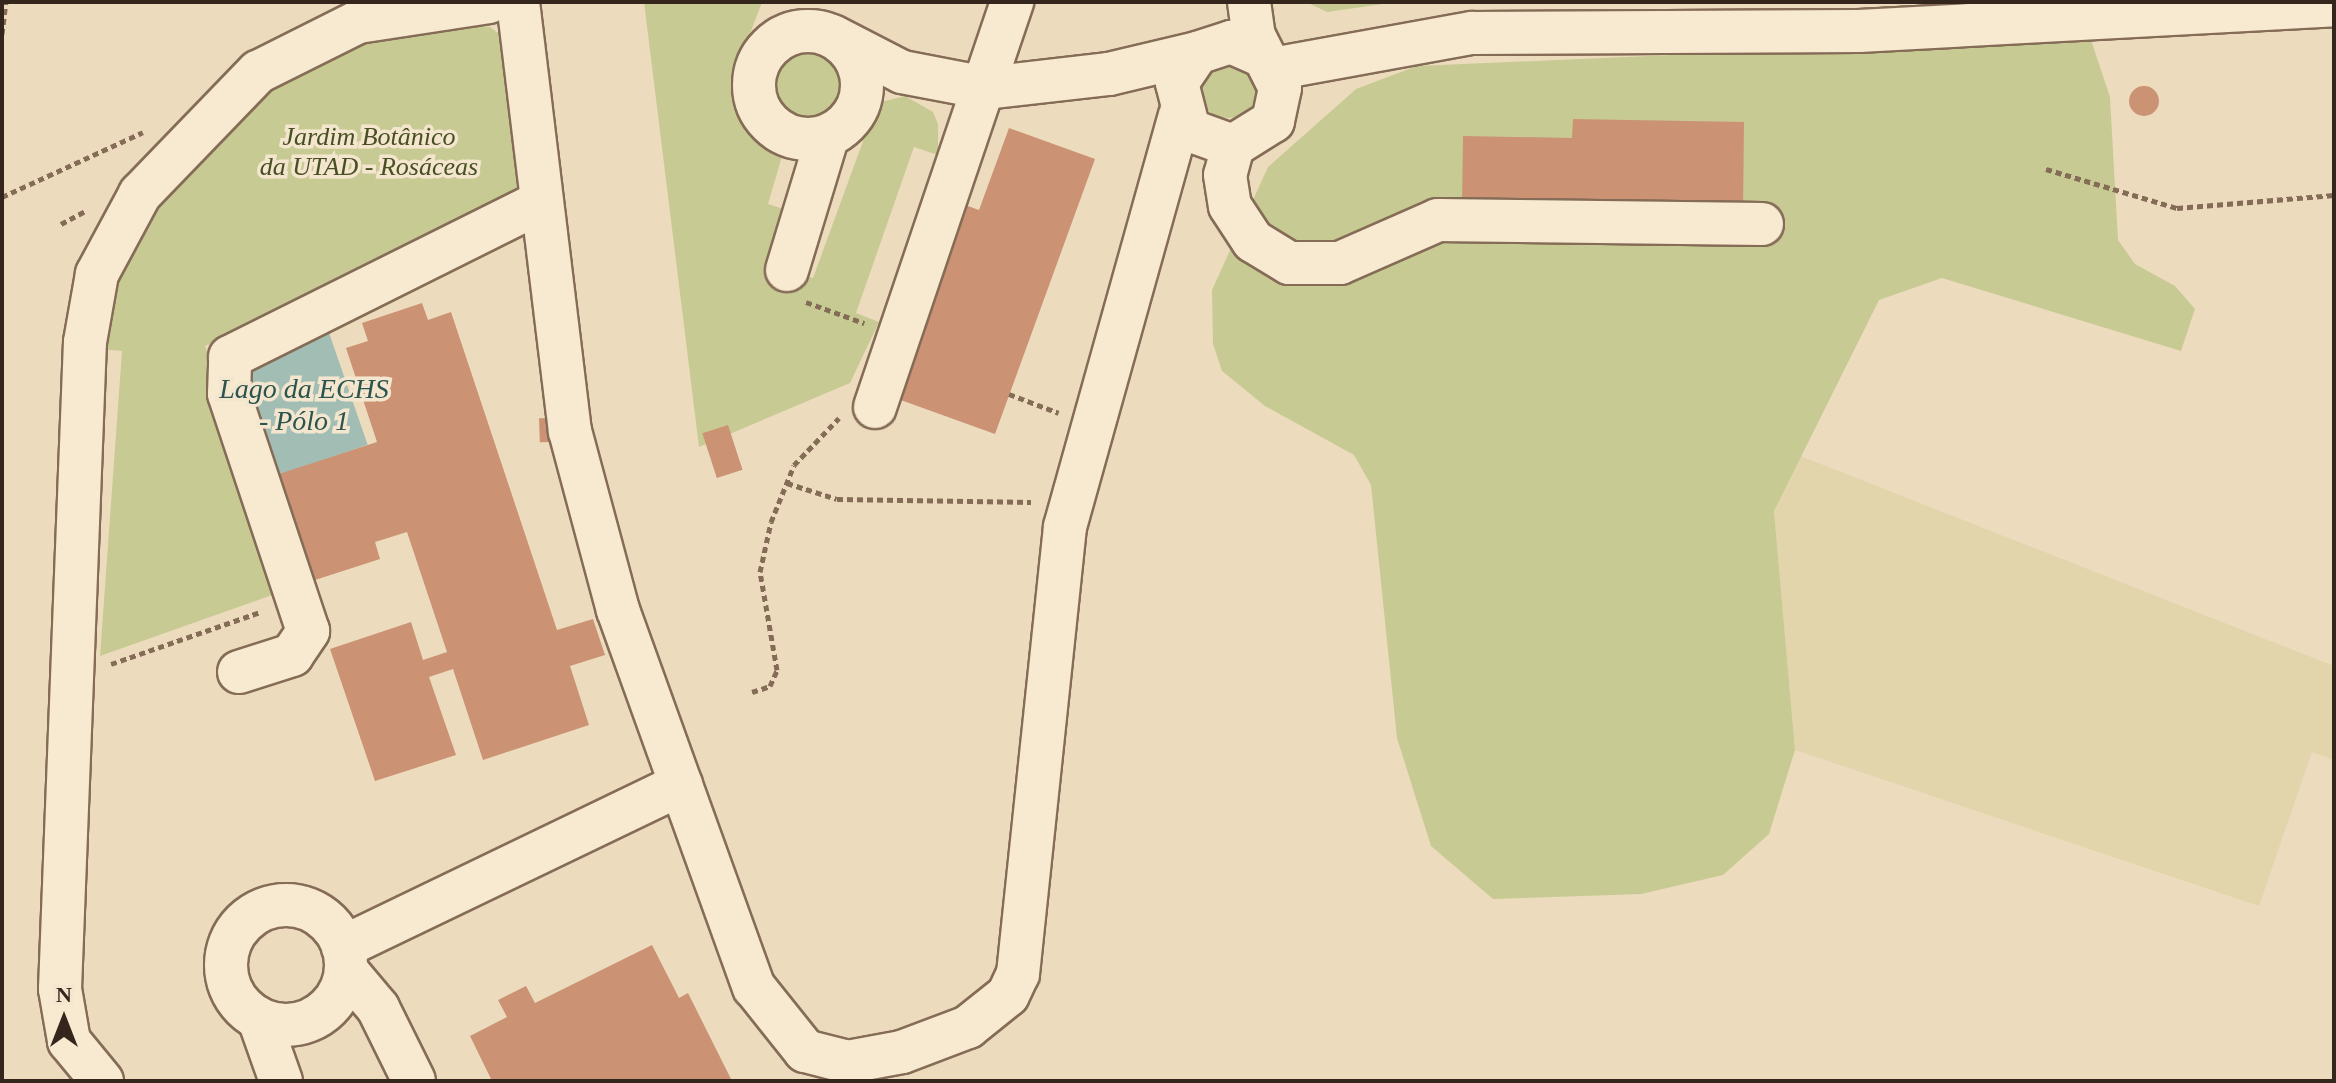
<!DOCTYPE html>
<meta charset="utf-8">
<style>
body{margin:0}
#map{position:relative;width:2336px;height:1083px;overflow:hidden;background:#eddbbe;font-family:"Times New Roman",serif}
div>[style]{position:absolute}
.farmland>*{inset:0;background:#e2d5ac}
.green>*{inset:0;background:#c8ca93}
.round{border-radius:50%}
.water>*{inset:0;background:#a2beb4;transform-origin:0 0}
.building>*{inset:0;background:#cb9274;transform-origin:0 0}
.path>*{height:5px;margin-top:-2.5px;transform-origin:0;background:repeating-linear-gradient(90deg,#856c57 0 6px,transparent 0 10px)}
.roads{filter:drop-shadow(2px 0 #856c57) drop-shadow(-2px 0 #856c57) drop-shadow(0 2px #856c57) drop-shadow(0 -2px #856c57)}
.minor>*{height:42px;margin:-21px;padding:0 21px;transform-origin:21px;border-radius:21px;background:#f8ead1}
.minor>.ring{margin:-21px;padding:0;box-sizing:content-box;background:none;border:42px solid #f8ead1;border-radius:50%}
span{translate:-50% -50%;white-space:nowrap;text-align:center;line-height:1.15;-webkit-text-stroke:7px #f4e6ce;paint-order:stroke}
.park-label{font-size:26px;color:#485023;font-style:italic}
.water-label{font-size:28px;color:#2b544e;font-style:italic}
.frame{position:absolute;inset:0;border:4px solid #34261c;pointer-events:none}
.north{position:absolute;left:24px;top:979px;width:80px;height:80px;-webkit-text-stroke:6px #f4e6ce;paint-order:stroke;rotate:0deg;font-size:22px;font-weight:700;line-height:32px;text-align:center;color:#34261c}
.north::after{content:'';display:block;margin:auto;width:28px;height:36px;background:#34261c;clip-path:polygon(50% 0,100% 100%,50% 72%,0 100%)}
</style>
<div id="map">
<div class="farmland">
<i style="clip-path:polygon(1798px 455px,2334px 666px,2334px 760px,2312px 752px,2259px 906px,1795px 750px,1774px 511px)"></i>
</div>
<div class="green">
<i style="clip-path:polygon(644px 2px,762px 2px,736px 71px,734px 105px,758px 137px,783px 153px,768px 204px,790px 211px,796px 273px,813px 278px,877px 103px,905px 96px,933px 112px,938px 124px,938px 155px,914px 147px,856px 313px,879px 322px,850px 383px,699px 447px)"></i>
<i style="clip-path:polygon(1306px 2px,1397px 2px,1327px 12px)"></i>
<i style="clip-path:polygon(467px 25px,490px 27px,506px 39px,520px 202px,205px 346px,289px 589px,100px 656px,122px 351px,98px 349px,100px 315px,132px 231px,262px 89px,377px 35px)"></i>
<i style="clip-path:polygon(2090px 37px,2110px 97px,2118px 240px,2135px 264px,2175px 286px,2195px 309px,2181px 351px,1942px 278px,1879px 300px,1774px 511px,1795px 750px,1769px 834px,1723px 875px,1641px 894px,1493px 899px,1431px 846px,1397px 738px,1371px 485px,1354px 455px,1265px 406px,1222px 371px,1213px 344px,1212px 290px,1268px 167px,1356px 89px,1417px 66px)"></i>
<i class="round" style="left:770px;top:46px;width:76px;height:76px"></i>
<i class="round" style="left:1198px;top:58px;width:60px;height:60px"></i>
</div>
<div class="water">
<i style="left:325px;top:321px;width:131px;height:93px;rotate:71deg"></i>
</div>
<div class="building">
<i class="round" style="left:2129px;top:86px;width:30px;height:30px"></i>
<i style="clip-path:polygon(1573px 119px,1744px 122px,1743px 212px,1462px 208px,1463px 136px,1572px 138px)"></i>
<i style="clip-path:polygon(1009px 128px,1095px 159px,995px 434px,884px 394px,954px 201px,979px 210px)"></i>
<i style="clip-path:polygon(422px 303px,428px 320px,451px 312px,557px 630px,593px 619px,605px 655px,570px 666px,589px 725px,483px 760px,453px 669px,429px 677px,456px 755px,375px 781px,330px 649px,411px 622px,423px 660px,447px 652px,407px 532px,375px 542px,380px 559px,315px 580px,279px 474px,377px 442px,346px 348px,368px 341px,362px 323px)"></i>
<i style="left:549px;top:418px;width:24px;height:10px;rotate:88deg"></i>
<i style="left:728px;top:425px;width:47px;height:27px;rotate:72deg"></i>
<i style="clip-path:polygon(652px 945px,679px 998px,688px 993px,732px 1081px,492px 1081px,470px 1036px,507px 1017px,498px 1000px,526px 986px,535px 1003px)"></i>
</div>
<div class="path">
<i style="left:594px;top:3px;width:1px;rotate:-90deg"></i>
<i style="left:2px;top:34px;width:32px;rotate:-83deg"></i>
<i style="left:863px;top:120px;width:22px;rotate:-58deg"></i>
<i style="left:786px;top:147px;width:37px;rotate:-145deg"></i>
<i style="left:756px;top:126px;width:42px;rotate:-109.3deg"></i>
<i style="left:742px;top:86px;width:43px;rotate:-71.1deg"></i>
<i style="left:756px;top:45px;width:48px;rotate:-29.7deg"></i>
<i style="left:2046px;top:169px;width:137px;rotate:16.6deg"></i>
<i style="left:2177px;top:208px;width:158px;rotate:-4.7deg"></i>
<i style="left:2px;top:197px;width:155px;rotate:-24.7deg"></i>
<i style="left:61px;top:224px;width:27px;rotate:-28deg"></i>
<i style="left:806px;top:302px;width:62px;rotate:19.9deg"></i>
<i style="left:1009px;top:394px;width:53px;rotate:20.8deg"></i>
<i style="left:787px;top:483px;width:52px;rotate:17.7deg"></i>
<i style="left:837px;top:499px;width:194px;rotate:0.9deg"></i>
<i style="left:111px;top:664px;width:158px;rotate:-19.2deg"></i>
<i style="left:752px;top:692px;width:19px;rotate:-18deg"></i>
<i style="left:770px;top:686px;width:17px;rotate:-66deg"></i>
<i style="left:777px;top:670px;width:99px;rotate:-99.8deg"></i>
<i style="left:760px;top:572px;width:51px;rotate:-77.6deg"></i>
<i style="left:771px;top:522px;width:61px;rotate:-68deg"></i>
<i style="left:794px;top:465px;width:65px;rotate:-46.2deg"></i>
</div>
<div class="roads">
<div class="minor">
<i style="left:518px;top:2px;width:432px;rotate:83.1deg"></i>
<i style="left:570px;top:431px;width:185px;rotate:75deg"></i>
<i style="left:618px;top:610px;width:401px;rotate:70.2deg"></i>
<i style="left:754px;top:987px;width:82px;rotate:51.4deg"></i>
<i style="left:805px;top:1051px;width:44px;rotate:14.3deg"></i>
<i style="left:848px;top:1062px;width:55px;rotate:-10.5deg"></i>
<i style="left:902px;top:1052px;width:71px;rotate:-20.7deg"></i>
<i style="left:968px;top:1027px;width:51px;rotate:-38.7deg"></i>
<i style="left:1008px;top:995px;width:23px;rotate:-65deg"></i>
<i style="left:1018px;top:974px;width:449px;rotate:-84deg"></i>
<i style="left:1065px;top:527px;width:427px;rotate:-74.4deg"></i>
<i style="left:1249px;top:2px;width:34px;rotate:82deg"></i>
<i style="left:1254px;top:36px;width:58px;rotate:63.4deg"></i>
<i style="left:1280px;top:88px;width:34px;rotate:102deg"></i>
<i style="left:1273px;top:121px;width:47px;rotate:148deg"></i>
<i style="left:1233px;top:146px;width:47px;rotate:-160deg"></i>
<i style="left:1189px;top:130px;width:49px;rotate:-104.3deg"></i>
<i style="left:1177px;top:83px;width:36px;rotate:-56deg"></i>
<i style="left:1197px;top:53px;width:36px;rotate:-18deg"></i>
<i style="left:1231px;top:42px;width:36px;rotate:24deg"></i>
<i class="ring" style="left:754px;top:31px;width:66px;height:66px"></i>
<i style="left:832px;top:36px;width:79px;rotate:27.2deg"></i>
<i style="left:902px;top:72px;width:86px;rotate:10.8deg"></i>
<i style="left:986px;top:88px;width:124px;rotate:-6.5deg"></i>
<i style="left:1109px;top:74px;width:90px;rotate:-13.4deg"></i>
<i style="left:1273px;top:69px;width:202px;rotate:-10.3deg"></i>
<i style="left:1472px;top:33px;width:387px;rotate:-0.3deg"></i>
<i style="left:1859px;top:31px;width:476px;rotate:-3.1deg"></i>
<i style="left:1233px;top:146px;width:30px;rotate:105deg"></i>
<i style="left:1225px;top:175px;width:31px;rotate:81deg"></i>
<i style="left:1230px;top:206px;width:42px;rotate:56.7deg"></i>
<i style="left:1253px;top:241px;width:42px;rotate:31.4deg"></i>
<i style="left:1289px;top:263px;width:51px"></i>
<i style="left:1340px;top:263px;width:107px;rotate:-23.7deg"></i>
<i style="left:1438px;top:220px;width:324px;rotate:0.7deg"></i>
<i style="left:787px;top:270px;width:141px;rotate:-73.1deg"></i>
<i style="left:875px;top:407px;width:428px;rotate:-71.3deg"></i>
<i style="left:239px;top:672px;width:56px;rotate:-17.8deg"></i>
<i style="left:292px;top:655px;width:29px;rotate:-56deg"></i>
<i style="left:308px;top:631px;width:250px;rotate:-108.4deg"></i>
<i style="left:229px;top:394px;width:37px;rotate:-88deg"></i>
<i style="left:230px;top:357px;width:347px;rotate:-26.5deg"></i>
<i class="ring" style="left:226px;top:905px;width:78px;height:78px"></i>
<i style="left:343px;top:947px;width:375px;rotate:-25.7deg"></i>
<i style="left:346px;top:970px;width:50px;rotate:49.9deg"></i>
<i style="left:378px;top:1008px;width:81px;rotate:63.7deg"></i>
<i style="left:259px;top:1019px;width:66px;rotate:70.5deg"></i>
<i style="left:102px;top:1081px;width:52px;rotate:-129.5deg"></i>
<i style="left:69px;top:1041px;width:53px;rotate:-99.8deg"></i>
<i style="left:60px;top:989px;width:647px;rotate:-87.79deg"></i>
<i style="left:85px;top:342px;width:69px;rotate:-80deg"></i>
<i style="left:97px;top:274px;width:91px;rotate:-61.7deg"></i>
<i style="left:140px;top:194px;width:170px;rotate:-46deg"></i>
<i style="left:258px;top:72px;width:112px;rotate:-26.6deg"></i>
<i style="left:358px;top:22px;width:133px;rotate:-8.7deg"></i>
</div>
</div>
<div class="park-label">
<span style="left:369px;top:152px">Jardim Botânico<br>da UTAD - Rosáceas</span>
</div>
<div class="water-label">
<span style="left:304px;top:405px">Lago da ECHS<br>- Pólo 1</span>
</div>
<div class="frame"></div>
<div class="north">N</div>
</div>
